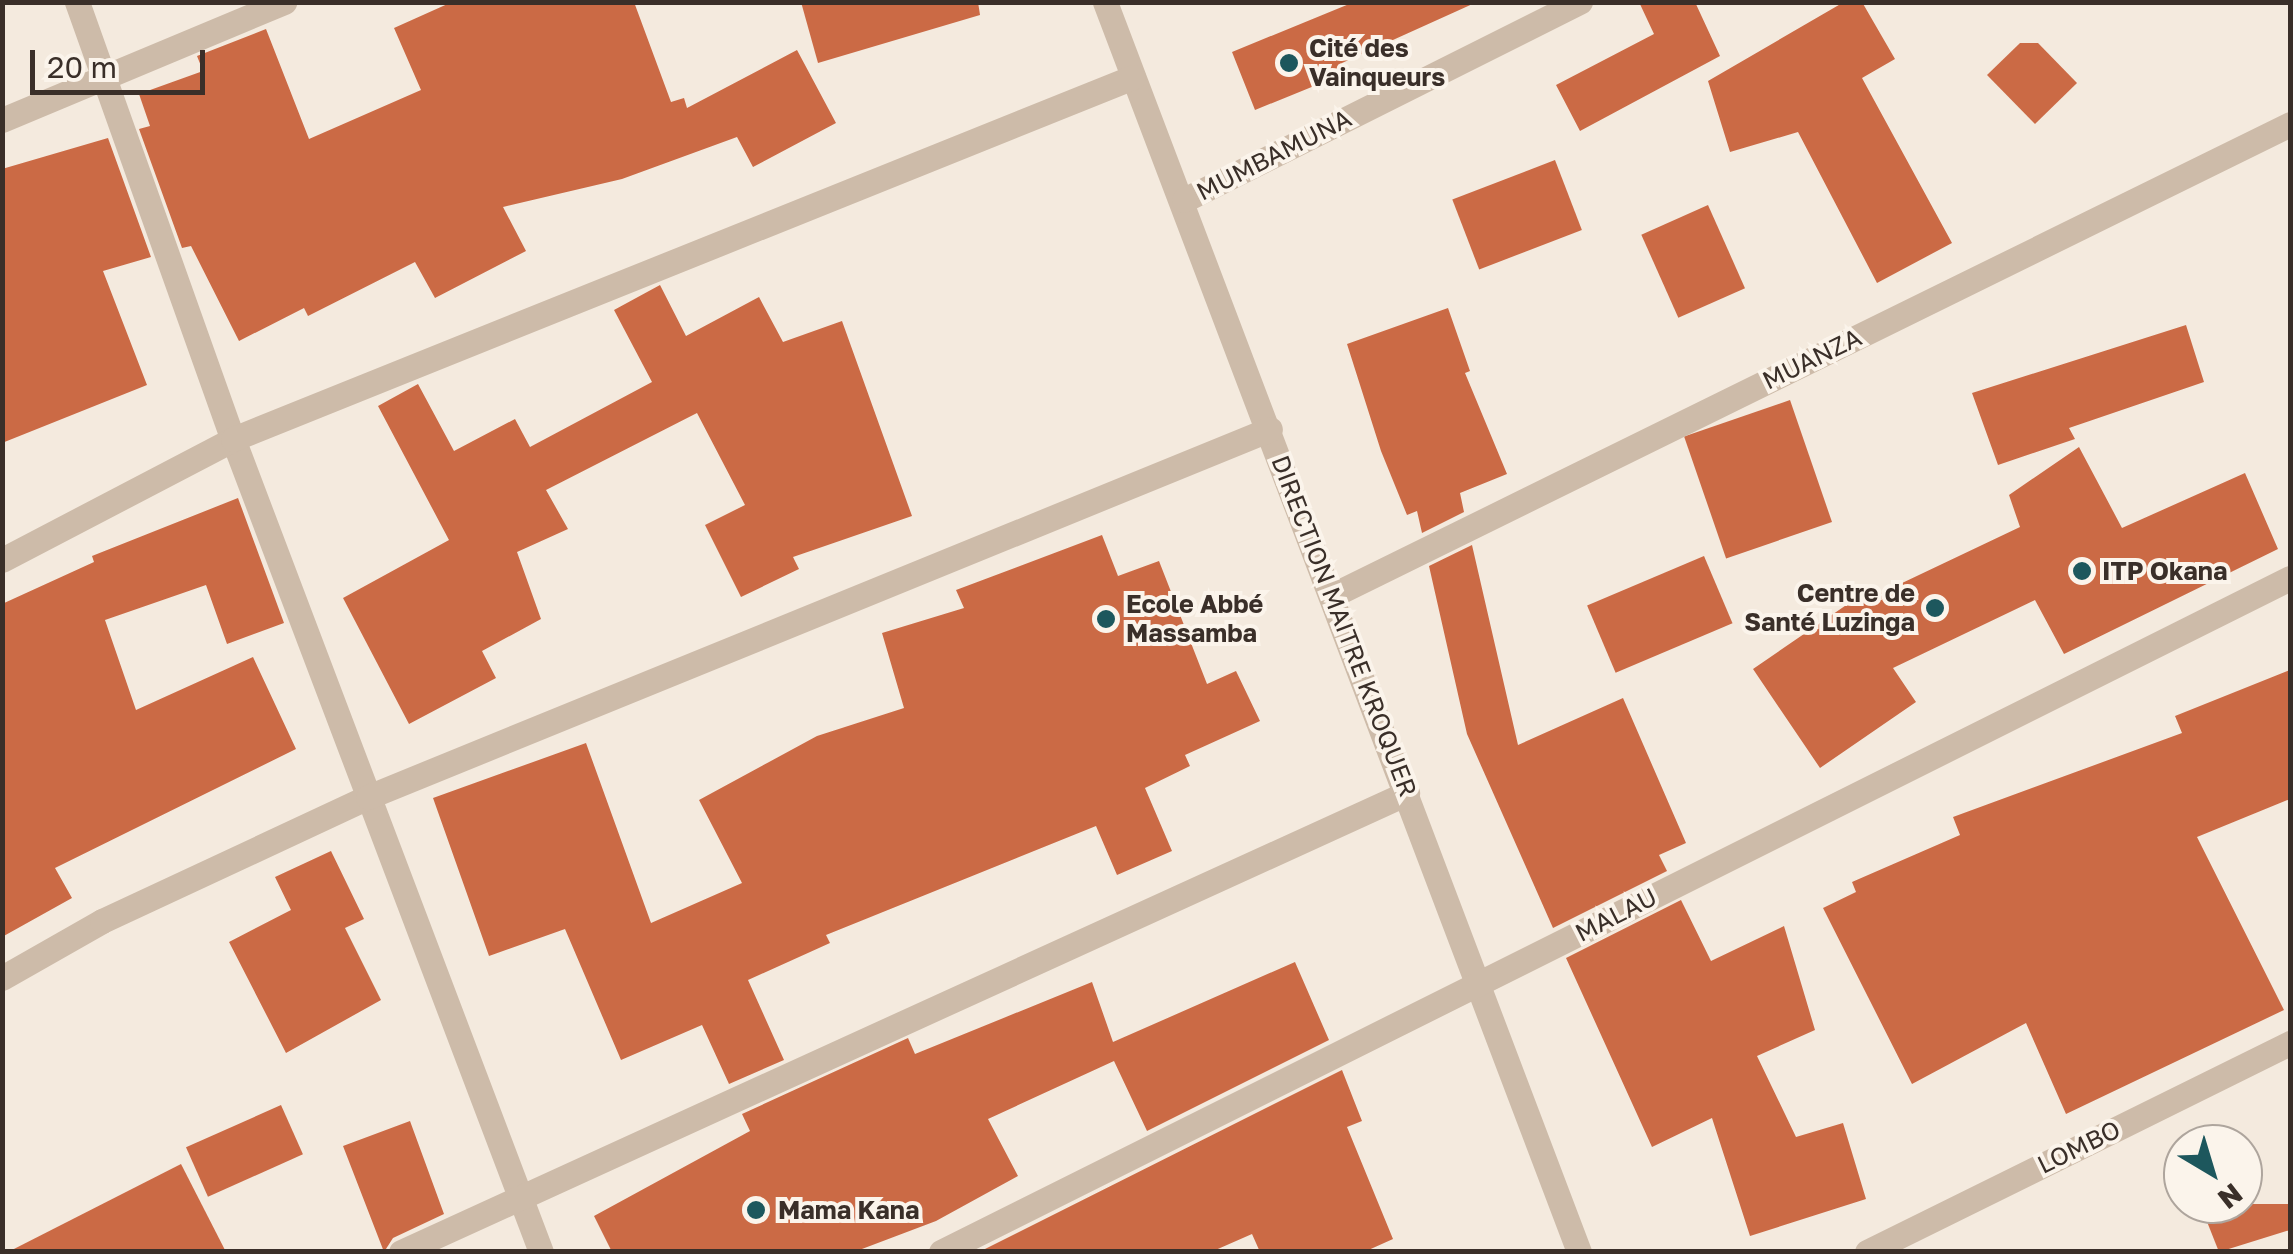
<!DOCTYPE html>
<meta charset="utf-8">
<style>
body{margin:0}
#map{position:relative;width:2293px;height:1254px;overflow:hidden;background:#f4eade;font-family:"Golos Text",sans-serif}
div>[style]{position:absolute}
.building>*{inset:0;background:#cb6a45;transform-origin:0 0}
.minor>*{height:25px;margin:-12.5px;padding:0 12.5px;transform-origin:12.5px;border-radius:12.5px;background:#cdbba9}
.dots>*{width:28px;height:28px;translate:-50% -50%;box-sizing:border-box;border:5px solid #fbf4eb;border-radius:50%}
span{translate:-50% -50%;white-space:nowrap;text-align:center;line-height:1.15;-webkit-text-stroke:8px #fbf4eb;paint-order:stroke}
.poi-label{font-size:25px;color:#3a2f29;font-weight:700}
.left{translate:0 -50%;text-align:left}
.right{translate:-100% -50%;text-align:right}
.street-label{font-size:25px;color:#3a2f29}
.frame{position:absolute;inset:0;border:5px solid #3a2f29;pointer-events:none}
.north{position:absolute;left:2163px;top:1124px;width:100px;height:100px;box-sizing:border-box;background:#fbf4eb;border:2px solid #aea59d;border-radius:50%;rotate:142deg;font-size:28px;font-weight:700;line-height:40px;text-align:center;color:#3a2f29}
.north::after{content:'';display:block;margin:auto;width:35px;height:45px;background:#1d575d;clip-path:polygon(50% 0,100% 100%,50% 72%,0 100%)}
.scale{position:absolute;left:30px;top:50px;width:175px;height:45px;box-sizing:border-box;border:5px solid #3a2f29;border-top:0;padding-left:12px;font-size:30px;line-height:35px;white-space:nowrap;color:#3a2f29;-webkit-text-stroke:8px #fbf4eb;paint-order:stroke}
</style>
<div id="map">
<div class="building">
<i style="clip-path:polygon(452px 2px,634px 2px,671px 102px,684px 98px,687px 108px,797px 50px,836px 123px,753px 167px,737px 137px,622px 179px,503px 207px,526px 251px,435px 298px,415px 262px,308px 316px,304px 308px,239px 341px,191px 246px,182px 248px,139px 129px,150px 126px,139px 94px,203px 71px,197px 56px,266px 29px,309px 139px,421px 90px,394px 28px)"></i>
<i style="clip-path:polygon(801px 2px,978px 2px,980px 15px,818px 63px)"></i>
<i style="clip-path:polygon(1354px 2px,1477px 2px,1342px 63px,1346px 73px,1255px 110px,1232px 52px)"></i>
<i style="clip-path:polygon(1639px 2px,1695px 2px,1720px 56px,1580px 131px,1556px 85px,1654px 34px)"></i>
<i style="clip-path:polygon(1844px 2px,1862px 2px,1895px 59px,1862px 78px,1952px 243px,1877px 283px,1798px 132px,1730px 152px,1708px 81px)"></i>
<i style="clip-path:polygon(2020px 43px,2038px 43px,2077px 83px,2035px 124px,1987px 75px)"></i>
<i style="clip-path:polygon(108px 138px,151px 257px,103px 271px,147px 385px,2px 443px,2px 169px)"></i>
<i style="left:1555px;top:160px;width:75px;height:110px;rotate:69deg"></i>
<i style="left:1708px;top:205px;width:91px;height:73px;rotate:66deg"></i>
<i style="clip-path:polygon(660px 285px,686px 336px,759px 297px,783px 342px,842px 321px,912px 516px,793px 557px,799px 569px,741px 597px,705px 525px,745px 505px,697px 413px,546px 490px,568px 529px,517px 552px,541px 619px,482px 651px,496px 678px,409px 724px,343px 598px,449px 540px,378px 406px,418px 384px,454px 451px,515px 419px,530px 447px,652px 382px,614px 310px)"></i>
<i style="clip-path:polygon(1448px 308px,1470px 371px,1465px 373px,1507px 474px,1460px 493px,1464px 512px,1422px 533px,1417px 511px,1407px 515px,1381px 451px,1347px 344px)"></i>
<i style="clip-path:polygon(2186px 325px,2204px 382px,2069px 428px,2075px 439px,1998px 465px,1972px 393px)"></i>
<i style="left:1790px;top:400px;width:129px;height:112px;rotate:71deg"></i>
<i style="clip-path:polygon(2079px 447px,2122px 528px,2245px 473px,2278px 549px,2064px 654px,2035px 600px,1893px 668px,1916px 702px,1820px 768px,1753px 669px,1858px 597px,1860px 603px,2020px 527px,2009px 495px)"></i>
<i style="clip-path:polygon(238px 498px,284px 623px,227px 644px,206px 585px,105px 620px,136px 710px,253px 657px,296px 749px,55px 868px,72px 898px,2px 937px,2px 604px,94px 562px,92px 556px)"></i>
<i style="clip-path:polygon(1102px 535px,1118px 576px,1159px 561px,1207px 684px,1236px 671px,1260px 721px,1185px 755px,1190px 766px,1145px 788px,1172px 851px,1117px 875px,1096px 826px,826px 935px,830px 943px,748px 980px,784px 1060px,729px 1084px,702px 1025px,621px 1060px,565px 929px,489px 956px,433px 798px,586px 743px,651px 923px,742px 883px,699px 800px,817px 736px,904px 708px,882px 633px,964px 608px,956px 590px)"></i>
<i style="clip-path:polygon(1472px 545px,1518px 745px,1623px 698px,1686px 843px,1659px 855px,1667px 871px,1553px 928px,1467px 734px,1429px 566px)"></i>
<i style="left:1704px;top:556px;width:73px;height:127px;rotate:67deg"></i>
<i style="clip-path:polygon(2290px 670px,2290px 799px,2197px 837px,2284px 1010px,2066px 1114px,2026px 1023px,1912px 1084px,1823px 908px,1856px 892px,1852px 882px,1960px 835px,1953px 817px,2182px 733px,2175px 716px)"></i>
<i style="clip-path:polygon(331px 851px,364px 919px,345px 928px,381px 1000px,286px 1053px,229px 942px,291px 910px,275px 877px)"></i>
<i style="clip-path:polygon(1681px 900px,1711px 961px,1784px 926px,1815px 1030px,1757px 1056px,1796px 1137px,1843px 1123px,1866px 1199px,1750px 1236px,1712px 1118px,1652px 1147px,1566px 958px)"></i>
<i style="clip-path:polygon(1295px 962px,1329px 1040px,1147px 1131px,1114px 1061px,988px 1119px,1018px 1176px,936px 1221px,854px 1252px,612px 1252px,594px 1216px,750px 1131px,742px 1114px,908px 1038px,915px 1054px,1092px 982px,1113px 1042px)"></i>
<i style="clip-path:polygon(1342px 1070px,1362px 1121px,1347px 1127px,1393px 1239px,1364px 1252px,1260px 1252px,1252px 1234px,1211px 1252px,979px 1252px)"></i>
<i style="left:281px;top:1105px;width:54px;height:104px;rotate:66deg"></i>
<i style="clip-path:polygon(410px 1121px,444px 1214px,393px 1238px,384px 1252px,343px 1146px)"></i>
<i style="clip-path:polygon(181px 1164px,226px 1252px,8px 1252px)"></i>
<i style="clip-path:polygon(2200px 1204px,2290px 1204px,2290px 1230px,2219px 1252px)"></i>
</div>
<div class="minor">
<i style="left:77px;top:2px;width:464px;rotate:70.4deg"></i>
<i style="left:233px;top:439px;width:869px;rotate:69.25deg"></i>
<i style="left:1105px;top:2px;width:1337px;rotate:69.23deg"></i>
<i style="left:2px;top:120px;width:306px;rotate:-22.7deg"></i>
<i style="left:1184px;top:200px;width:443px;rotate:-26.6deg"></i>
<i style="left:2px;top:560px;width:261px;rotate:-27.6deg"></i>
<i style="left:233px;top:439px;width:970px;rotate:-21.91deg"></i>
<i style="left:1333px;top:595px;width:1067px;rotate:-26.2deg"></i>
<i style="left:2px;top:978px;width:115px;rotate:-29.7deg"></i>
<i style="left:102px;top:921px;width:293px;rotate:-25deg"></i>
<i style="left:368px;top:797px;width:974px;rotate:-22.19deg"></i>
<i style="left:401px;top:1252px;width:1106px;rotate:-24.53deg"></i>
<i style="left:941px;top:1252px;width:1508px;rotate:-26.55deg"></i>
<i style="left:1867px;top:1252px;width:472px;rotate:-26.3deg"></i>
</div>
<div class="dots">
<i style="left:1289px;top:63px;background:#1d575d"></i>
<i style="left:2082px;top:571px;background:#1d575d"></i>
<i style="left:1935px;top:608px;background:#1d575d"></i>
<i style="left:1106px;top:619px;background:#1d575d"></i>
<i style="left:756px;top:1210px;background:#1d575d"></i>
</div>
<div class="poi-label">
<span class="left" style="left:1309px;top:63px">Cité des<br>Vainqueurs</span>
<span class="left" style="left:2102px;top:571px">ITP Okana</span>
<span class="right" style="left:1915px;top:608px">Centre de<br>Santé Luzinga</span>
<span class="left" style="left:1126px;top:619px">Ecole Abbé<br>Massamba</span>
<span class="left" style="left:778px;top:1210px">Mama Kana</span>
</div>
<div class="street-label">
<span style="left:1274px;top:155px;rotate:-27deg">MUMBAMUNA</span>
<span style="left:1812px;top:359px;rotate:-26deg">MUANZA</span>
<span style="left:1344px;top:626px;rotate:69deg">DIRECTION MAITRE KROQUER</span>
<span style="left:1616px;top:915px;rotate:-27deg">MALAU</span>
<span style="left:2079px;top:1147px;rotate:-26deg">LOMBO</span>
</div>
<div class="frame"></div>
<div class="north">N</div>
<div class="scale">20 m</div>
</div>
